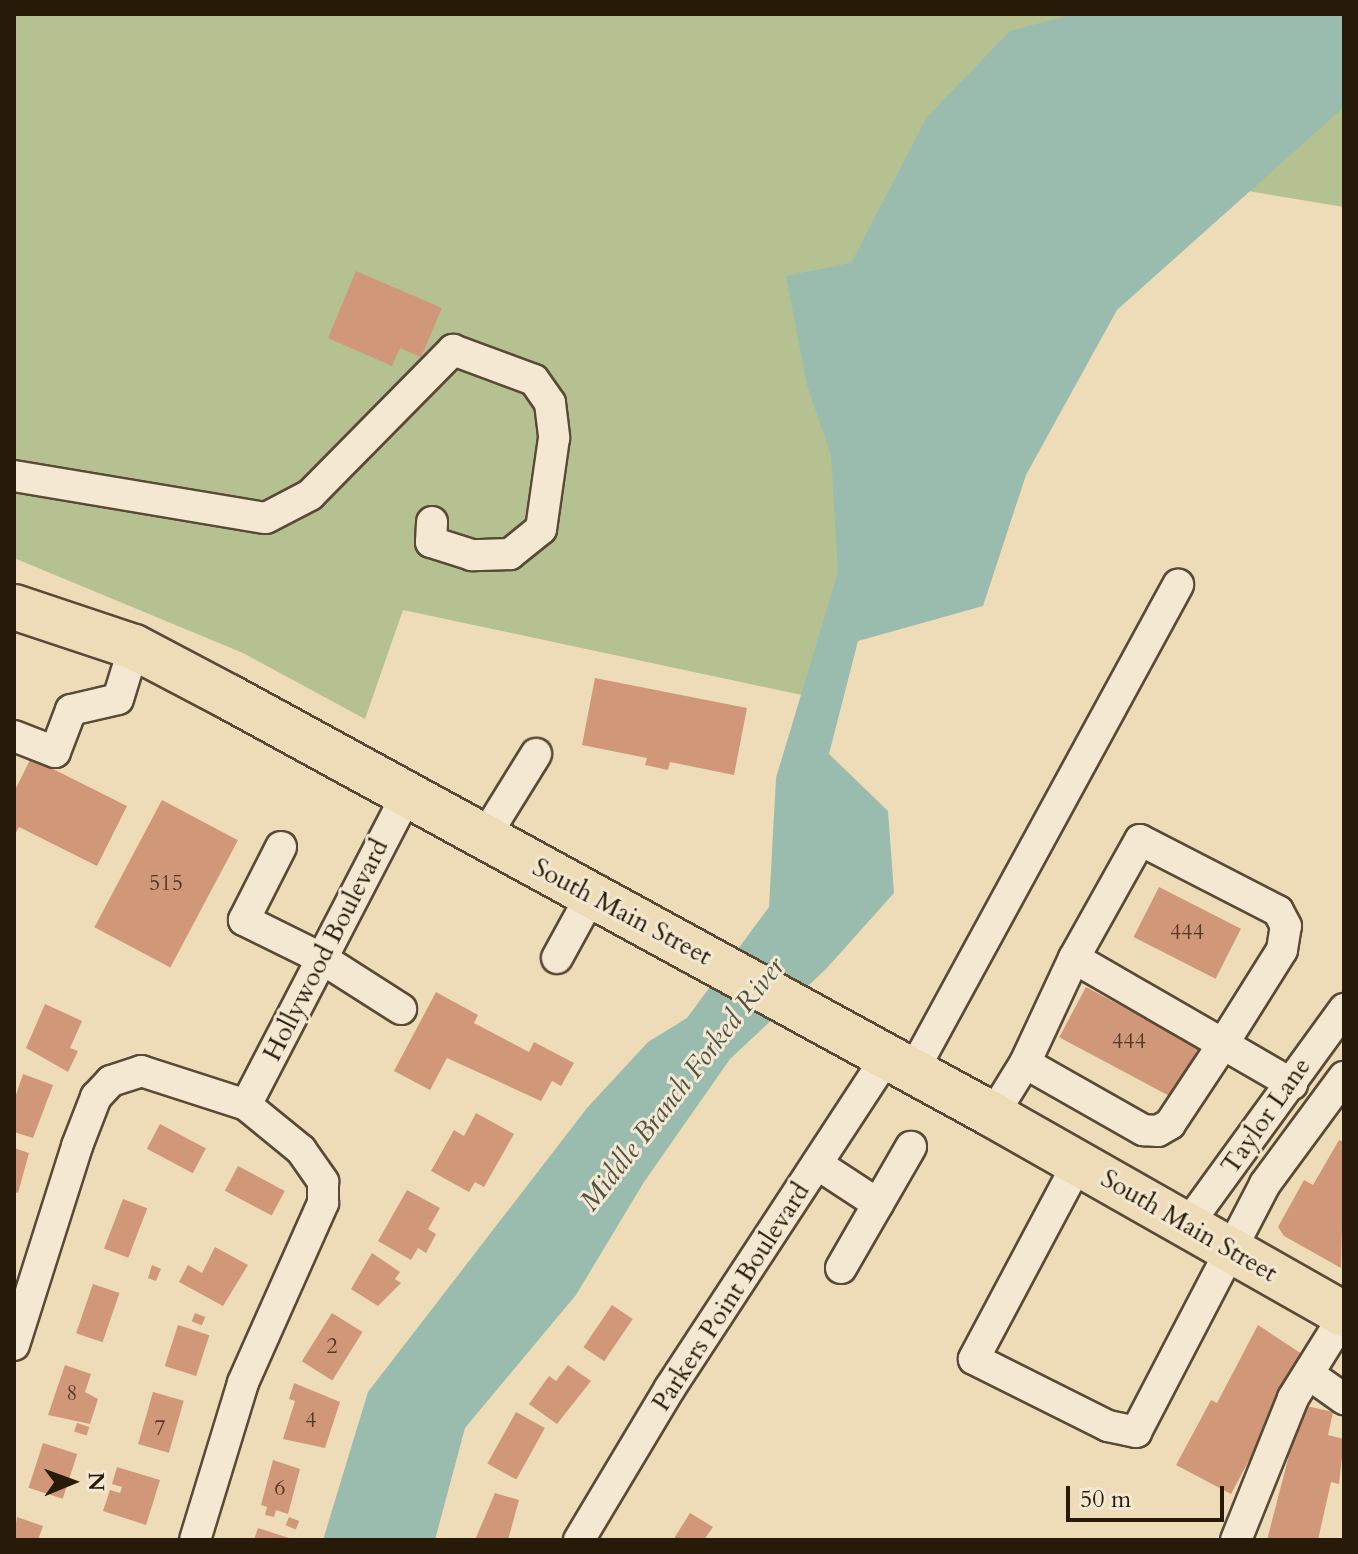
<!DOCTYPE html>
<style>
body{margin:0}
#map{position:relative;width:1358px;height:1554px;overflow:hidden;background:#eedcb9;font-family:Cardo,serif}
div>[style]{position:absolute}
.green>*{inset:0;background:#b5c191}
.water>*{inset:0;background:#99bcae}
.building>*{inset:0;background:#d19779;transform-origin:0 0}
.roads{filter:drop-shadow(2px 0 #594a35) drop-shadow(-2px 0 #594a35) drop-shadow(0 2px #594a35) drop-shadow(0 -2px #594a35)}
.minor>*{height:30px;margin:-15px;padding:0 15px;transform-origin:15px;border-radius:15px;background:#f4e8d2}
.highway>*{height:44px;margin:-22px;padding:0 22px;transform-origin:22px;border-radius:22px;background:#eedcb9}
span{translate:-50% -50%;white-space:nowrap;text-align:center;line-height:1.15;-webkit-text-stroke:6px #f4e8d2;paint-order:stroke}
.number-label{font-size:22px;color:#523925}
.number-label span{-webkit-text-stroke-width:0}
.street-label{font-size:26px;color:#271a09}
.water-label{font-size:28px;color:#4f5343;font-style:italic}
.frame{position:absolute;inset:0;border:16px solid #271a09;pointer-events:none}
.north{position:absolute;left:32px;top:1442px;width:80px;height:80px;-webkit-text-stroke:6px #f4e8d2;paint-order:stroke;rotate:89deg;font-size:22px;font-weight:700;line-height:32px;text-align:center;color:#271a09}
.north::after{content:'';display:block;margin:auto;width:28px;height:36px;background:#271a09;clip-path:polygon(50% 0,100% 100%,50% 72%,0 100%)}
.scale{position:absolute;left:1066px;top:1486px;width:158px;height:36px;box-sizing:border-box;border:4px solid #271a09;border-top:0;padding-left:10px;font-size:24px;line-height:28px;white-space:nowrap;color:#271a09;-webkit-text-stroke:6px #f4e8d2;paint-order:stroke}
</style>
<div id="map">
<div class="green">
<i style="clip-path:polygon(14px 14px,1344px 14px,1344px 207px,1039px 156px,802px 695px,403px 610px,365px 719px,243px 653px,14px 558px)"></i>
</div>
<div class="water">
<i style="clip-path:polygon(1074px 14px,1344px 14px,1344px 107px,1117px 310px,1026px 475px,983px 606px,858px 641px,829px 754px,888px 811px,894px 893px,826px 969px,730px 1059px,644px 1182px,576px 1295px,465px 1428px,435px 1540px,323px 1540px,368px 1392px,587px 1108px,648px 1042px,687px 1018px,769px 907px,776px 778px,838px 572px,831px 455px,807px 385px,786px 276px,851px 263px,927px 117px,1010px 31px)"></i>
</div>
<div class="building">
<i style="clip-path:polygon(356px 271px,442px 308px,421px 357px,400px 348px,392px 366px,328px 338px)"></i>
<i style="clip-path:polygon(595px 678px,747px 708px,734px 775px,670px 762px,668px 770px,645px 765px,647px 758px,582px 745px)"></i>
<i style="clip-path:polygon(31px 758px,127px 806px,97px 866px,19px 827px,14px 836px,14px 792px)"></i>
<i style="left:162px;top:800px;width:86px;height:144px;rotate:28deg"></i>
<i style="left:1159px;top:887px;width:92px;height:56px;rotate:27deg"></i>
<i style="left:1086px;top:987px;width:128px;height:57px;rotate:28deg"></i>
<i style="clip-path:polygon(436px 992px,478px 1015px,474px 1023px,529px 1052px,534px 1042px,574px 1063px,561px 1086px,552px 1081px,541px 1101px,447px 1058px,430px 1090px,394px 1071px)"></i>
<i style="clip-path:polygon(45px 1004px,82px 1021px,70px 1048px,78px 1051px,68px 1072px,26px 1048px)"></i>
<i style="clip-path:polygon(23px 1074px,53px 1085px,33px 1138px,14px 1132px,14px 1101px)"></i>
<i style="clip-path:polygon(476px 1113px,514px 1134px,484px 1187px,475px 1182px,469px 1192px,431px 1171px,454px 1130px,464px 1136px)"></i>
<i style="left:160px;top:1124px;width:52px;height:28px;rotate:28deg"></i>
<i style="clip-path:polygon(1339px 1140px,1344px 1142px,1341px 1268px,1284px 1236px,1278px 1227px,1304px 1180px,1313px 1185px)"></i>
<i style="clip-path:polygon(14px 1148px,29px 1153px,18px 1193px,14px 1192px)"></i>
<i style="left:238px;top:1166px;width:53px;height:28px;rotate:28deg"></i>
<i style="clip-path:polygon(407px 1190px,440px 1208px,428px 1229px,436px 1234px,426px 1253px,418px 1248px,411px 1260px,378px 1241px)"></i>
<i style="left:123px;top:1199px;width:26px;height:53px;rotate:21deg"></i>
<i style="clip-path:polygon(215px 1247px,248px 1265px,223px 1306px,179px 1282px,188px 1265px,202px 1273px)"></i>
<i style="clip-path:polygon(372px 1253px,400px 1272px,395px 1279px,401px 1283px,378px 1306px,351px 1289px)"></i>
<i style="clip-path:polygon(152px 1265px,161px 1269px,156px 1281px,148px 1278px)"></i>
<i style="left:93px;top:1284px;width:28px;height:52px;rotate:19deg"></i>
<i style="left:612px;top:1305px;width:25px;height:51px;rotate:34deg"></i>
<i style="left:195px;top:1313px;width:11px;height:9px;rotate:22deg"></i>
<i style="left:332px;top:1313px;width:36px;height:57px;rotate:32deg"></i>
<i style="left:178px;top:1325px;width:33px;height:43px;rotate:18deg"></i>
<i style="clip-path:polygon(1258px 1325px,1305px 1356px,1231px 1494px,1176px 1465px,1211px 1400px,1217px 1403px)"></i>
<i style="clip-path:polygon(65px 1365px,91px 1374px,85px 1392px,98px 1399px,90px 1424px,48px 1415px)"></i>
<i style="clip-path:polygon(568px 1365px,591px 1381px,557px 1424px,529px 1404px,549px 1376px,556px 1381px)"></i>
<i style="clip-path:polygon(294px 1383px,340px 1402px,325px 1448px,283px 1439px,295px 1401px,289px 1399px)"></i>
<i style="left:153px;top:1392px;width:32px;height:54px;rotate:16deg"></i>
<i style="clip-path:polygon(1302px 1405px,1333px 1412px,1328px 1435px,1344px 1439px,1339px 1484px,1331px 1482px,1318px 1540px,1267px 1540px)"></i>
<i style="left:516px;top:1412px;width:33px;height:59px;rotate:29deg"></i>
<i style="left:77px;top:1423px;width:13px;height:9px;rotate:18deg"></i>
<i style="left:43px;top:1443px;width:36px;height:47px;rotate:18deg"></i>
<i style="clip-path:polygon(273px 1460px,300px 1469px,288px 1514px,276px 1510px,274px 1517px,265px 1515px,267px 1507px,261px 1505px)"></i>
<i style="clip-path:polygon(117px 1467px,160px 1480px,146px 1525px,103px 1511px,110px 1490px,120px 1493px,122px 1487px,112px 1484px)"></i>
<i style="clip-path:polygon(495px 1493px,519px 1500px,508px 1540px,475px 1540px)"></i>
<i style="clip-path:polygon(690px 1513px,713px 1527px,704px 1540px,673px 1540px)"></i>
<i style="clip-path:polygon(17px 1517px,43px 1526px,38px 1540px,14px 1540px)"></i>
<i style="left:289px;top:1517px;width:11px;height:9px;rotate:22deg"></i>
<i style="clip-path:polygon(258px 1528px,292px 1539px,292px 1540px,254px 1540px)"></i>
</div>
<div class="roads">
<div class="minor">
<i style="left:14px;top:476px;width:255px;rotate:9.5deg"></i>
<i style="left:266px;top:518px;width:50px;rotate:-27.6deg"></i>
<i style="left:310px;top:495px;width:204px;rotate:-45.4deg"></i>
<i style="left:453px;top:350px;width:86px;rotate:20.3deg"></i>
<i style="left:534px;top:380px;width:28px;rotate:55deg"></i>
<i style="left:550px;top:403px;width:35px;rotate:83deg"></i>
<i style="left:554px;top:438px;width:92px;rotate:98.1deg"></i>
<i style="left:541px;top:529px;width:40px;rotate:141deg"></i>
<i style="left:510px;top:554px;width:38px;rotate:178deg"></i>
<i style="left:472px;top:555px;width:43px;rotate:-162.4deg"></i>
<i style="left:431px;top:542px;width:20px;rotate:-87deg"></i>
<i style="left:14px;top:736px;width:44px;rotate:21.3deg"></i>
<i style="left:55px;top:752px;width:45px;rotate:-69.1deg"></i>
<i style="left:71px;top:710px;width:48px;rotate:-13.2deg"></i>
<i style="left:118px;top:699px;width:54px;rotate:-72.9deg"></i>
<i style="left:484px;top:838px;width:99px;rotate:-58.2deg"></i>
<i style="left:281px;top:847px;width:82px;rotate:116.9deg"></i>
<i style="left:244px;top:920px;width:86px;rotate:26.3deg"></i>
<i style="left:321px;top:958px;width:95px;rotate:32.5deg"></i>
<i style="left:557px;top:958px;width:71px;rotate:-61.3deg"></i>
<i style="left:1074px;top:958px;width:116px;rotate:115deg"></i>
<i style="left:1025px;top:1063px;width:136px;rotate:29.6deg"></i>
<i style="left:1143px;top:1130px;width:15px;rotate:4deg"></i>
<i style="left:1158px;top:1131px;width:14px;rotate:-30deg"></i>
<i style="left:1170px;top:1124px;width:96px;rotate:-56.5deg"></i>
<i style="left:1223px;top:1044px;width:111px;rotate:-57.9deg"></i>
<i style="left:1282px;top:950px;width:24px;rotate:-81deg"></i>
<i style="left:1286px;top:926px;width:17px;rotate:-118deg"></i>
<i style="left:1278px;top:911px;width:155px;rotate:-152.8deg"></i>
<i style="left:1140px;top:840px;width:135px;rotate:119.2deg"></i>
<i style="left:1074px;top:958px;width:172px;rotate:30deg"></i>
<i style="left:1223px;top:1044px;width:80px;rotate:30.1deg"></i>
<i style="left:913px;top:1071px;width:554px;rotate:-61.4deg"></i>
<i style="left:246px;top:1105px;width:348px;rotate:-62.6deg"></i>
<i style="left:993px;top:1115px;width:61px;rotate:-58.4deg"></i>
<i style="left:1078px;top:1163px;width:222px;rotate:118deg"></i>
<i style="left:974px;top:1359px;width:150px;rotate:26.6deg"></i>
<i style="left:1108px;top:1426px;width:29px;rotate:12deg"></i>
<i style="left:1136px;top:1432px;width:280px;rotate:-62.5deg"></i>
<i style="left:1265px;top:1184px;width:133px;rotate:-53.6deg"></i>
<i style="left:817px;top:1164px;width:73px;rotate:33.3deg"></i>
<i style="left:1188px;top:1224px;width:266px;rotate:-54deg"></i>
<i style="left:841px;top:1268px;width:140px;rotate:-60deg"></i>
<i style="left:14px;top:1345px;width:209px;rotate:-72.4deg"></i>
<i style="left:77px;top:1146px;width:53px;rotate:-68.8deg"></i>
<i style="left:96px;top:1097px;width:22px;rotate:-47deg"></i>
<i style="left:111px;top:1081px;width:32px;rotate:-18deg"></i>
<i style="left:141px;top:1071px;width:110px;rotate:17.9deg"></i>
<i style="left:246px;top:1105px;width:71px;rotate:39.3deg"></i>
<i style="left:301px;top:1150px;width:39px;rotate:55deg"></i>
<i style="left:323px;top:1182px;width:21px;rotate:90deg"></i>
<i style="left:323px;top:1203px;width:197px;rotate:114deg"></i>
<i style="left:243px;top:1383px;width:164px;rotate:107deg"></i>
<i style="left:1310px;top:1375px;width:42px;rotate:35.2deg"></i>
<i style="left:579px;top:1540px;width:177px;rotate:-59.1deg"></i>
<i style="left:670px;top:1388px;width:396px;rotate:-56.8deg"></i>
<i style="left:1236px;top:1540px;width:153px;rotate:-68.1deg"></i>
<i style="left:1293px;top:1398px;width:97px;rotate:-58.1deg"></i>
</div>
<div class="highway">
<i style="left:14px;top:607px;width:126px;rotate:18.4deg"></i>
<i style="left:134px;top:647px;width:107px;rotate:27.8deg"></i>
<i style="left:229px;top:697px;width:871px;rotate:28.68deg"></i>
<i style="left:993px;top:1115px;width:403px;rotate:29.6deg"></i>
</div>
</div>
<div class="number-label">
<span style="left:166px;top:884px">515</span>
<span style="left:1187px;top:933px">444</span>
<span style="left:1129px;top:1042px">444</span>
<span style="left:332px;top:1347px">2</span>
<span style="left:72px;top:1394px">8</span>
<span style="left:311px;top:1421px">4</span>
<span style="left:160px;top:1429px">7</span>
<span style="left:280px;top:1489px">6</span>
</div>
<div class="street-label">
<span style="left:622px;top:912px;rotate:28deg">South Main Street</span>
<span style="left:326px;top:950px;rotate:-63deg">Hollywood Boulevard</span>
<span style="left:1266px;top:1116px;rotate:-55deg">Taylor Lane</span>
<span style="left:1189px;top:1226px;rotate:30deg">South Main Street</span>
<span style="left:731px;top:1297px;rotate:-57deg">Parkers Point Boulevard</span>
</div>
<div class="water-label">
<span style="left:682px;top:1084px;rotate:-52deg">Middle Branch Forked River</span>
</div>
<div class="frame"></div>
<div class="north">N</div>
<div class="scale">50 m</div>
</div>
